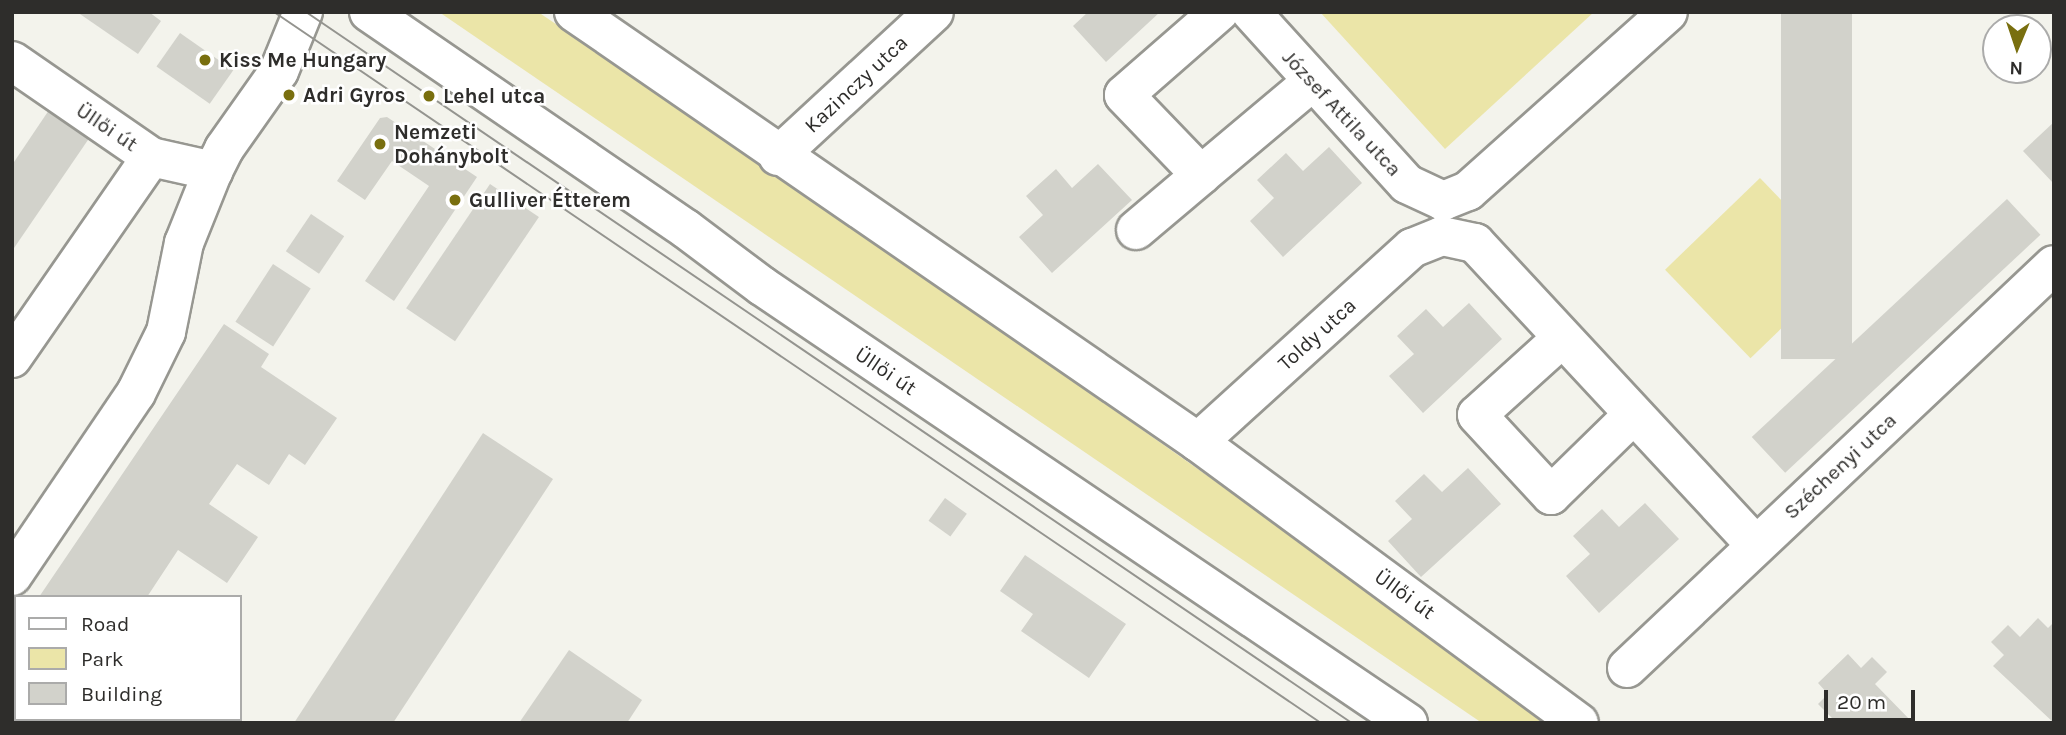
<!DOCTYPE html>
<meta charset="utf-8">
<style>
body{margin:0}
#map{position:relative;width:2066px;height:735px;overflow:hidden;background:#f3f3ec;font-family:Karla,sans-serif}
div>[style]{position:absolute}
.green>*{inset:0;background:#ebe5a8;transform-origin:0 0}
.building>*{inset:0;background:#d2d2cb;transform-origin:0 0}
.roads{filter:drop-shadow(2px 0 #979791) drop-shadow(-2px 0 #979791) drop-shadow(0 2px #979791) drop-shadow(0 -2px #979791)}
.minor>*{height:38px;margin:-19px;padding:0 19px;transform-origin:19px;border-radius:19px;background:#fff}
.major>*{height:38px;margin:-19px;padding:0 19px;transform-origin:19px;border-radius:19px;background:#fff}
.tram>*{height:2px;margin:-1px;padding:0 1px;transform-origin:1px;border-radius:1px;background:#94948f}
.dots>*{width:19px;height:19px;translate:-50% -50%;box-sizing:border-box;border:4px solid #fff;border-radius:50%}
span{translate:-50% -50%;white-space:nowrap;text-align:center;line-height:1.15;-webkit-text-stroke:5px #fff;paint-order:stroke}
.poi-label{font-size:21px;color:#2e2d2b;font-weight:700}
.left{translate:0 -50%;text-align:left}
.street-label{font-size:21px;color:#2e2d2b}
.frame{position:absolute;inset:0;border:14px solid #2e2d2b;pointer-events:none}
.legend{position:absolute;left:14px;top:595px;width:228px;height:126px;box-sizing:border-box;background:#fff;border:2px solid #ababaa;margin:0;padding:9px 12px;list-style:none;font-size:21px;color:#2e2d2b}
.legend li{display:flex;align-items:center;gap:14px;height:35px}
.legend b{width:35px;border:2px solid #ababaa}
.north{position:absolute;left:1982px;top:14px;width:70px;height:70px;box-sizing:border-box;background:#fff;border:2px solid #ababaa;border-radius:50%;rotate:182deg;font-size:19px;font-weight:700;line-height:28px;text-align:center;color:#2e2d2b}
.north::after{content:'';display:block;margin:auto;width:24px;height:32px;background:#796f0f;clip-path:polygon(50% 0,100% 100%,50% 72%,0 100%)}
.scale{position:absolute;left:1824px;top:690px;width:91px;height:32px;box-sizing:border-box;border:4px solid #2e2d2b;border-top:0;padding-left:9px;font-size:21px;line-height:24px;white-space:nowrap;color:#2e2d2b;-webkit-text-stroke:5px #fff;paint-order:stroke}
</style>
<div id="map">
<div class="green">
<i style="clip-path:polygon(439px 12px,538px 12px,767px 166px,1559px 723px,1482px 723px)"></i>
<i style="clip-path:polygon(1320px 12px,1594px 12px,1445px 149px)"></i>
<i style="left:1760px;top:178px;width:123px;height:132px;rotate:46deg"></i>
</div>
<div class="building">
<i style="clip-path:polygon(77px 12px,149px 12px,161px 21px,138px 54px)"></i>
<i style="clip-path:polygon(1088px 12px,1160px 12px,1106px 62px,1073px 26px)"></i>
<i style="left:1781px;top:12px;width:71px;height:347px"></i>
<i style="left:180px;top:33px;width:65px;height:41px;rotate:35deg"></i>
<i style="clip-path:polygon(49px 110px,90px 137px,12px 251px,12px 165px)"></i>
<i style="clip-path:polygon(387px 117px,477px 177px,394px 301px,365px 281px,429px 186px,392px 161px,365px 200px,337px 181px,380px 118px)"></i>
<i style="clip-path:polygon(2054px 122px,2054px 184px,2023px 151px)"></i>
<i style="clip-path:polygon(1329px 147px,1362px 183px,1283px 257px,1250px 221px,1274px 198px,1257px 180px,1286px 153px,1303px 171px)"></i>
<i style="clip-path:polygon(1098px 164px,1132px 200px,1052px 273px,1019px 237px,1043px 215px,1026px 196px,1056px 169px,1072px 188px)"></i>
<i style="left:490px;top:184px;width:59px;height:150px;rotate:34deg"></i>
<i style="left:2007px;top:199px;width:49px;height:349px;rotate:47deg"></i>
<i style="left:311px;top:214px;width:40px;height:45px;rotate:34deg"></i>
<i style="left:273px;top:264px;width:45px;height:69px;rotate:33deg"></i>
<i style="clip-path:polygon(1469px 303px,1502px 339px,1423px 413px,1389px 376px,1414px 354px,1397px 336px,1426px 309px,1443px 327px)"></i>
<i style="clip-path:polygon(224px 324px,269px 354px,261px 367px,337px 418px,305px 465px,289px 454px,269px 485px,237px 464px,209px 504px,258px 537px,227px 583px,178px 550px,147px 597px,39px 597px)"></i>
<i style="clip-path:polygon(483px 433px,553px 479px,393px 723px,294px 723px)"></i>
<i style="clip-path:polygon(1468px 468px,1501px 504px,1421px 577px,1388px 541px,1412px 519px,1395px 501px,1424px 474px,1442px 492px)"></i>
<i style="left:945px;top:498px;width:27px;height:28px;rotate:36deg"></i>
<i style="clip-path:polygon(1645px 503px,1679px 539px,1599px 613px,1566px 576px,1590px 554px,1573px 536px,1602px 509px,1619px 527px)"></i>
<i style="clip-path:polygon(1025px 555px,1126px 624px,1089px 678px,1021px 631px,1033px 614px,1000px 591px)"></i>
<i style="clip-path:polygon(2038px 618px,2048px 628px,2054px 622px,2054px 723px,1993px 666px,2004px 655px,1991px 642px,2008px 625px,2020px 637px)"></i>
<i style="clip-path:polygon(16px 632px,16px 655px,12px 652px,12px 637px)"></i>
<i style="clip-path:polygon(569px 650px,642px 700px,627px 723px,519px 723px)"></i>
<i style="clip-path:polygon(1848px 654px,1861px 668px,1872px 657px,1887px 672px,1875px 684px,1913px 723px,1828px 723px,1832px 718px,1818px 704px,1828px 694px,1818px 683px)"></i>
</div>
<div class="roads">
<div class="minor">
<i style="left:574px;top:12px;width:758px;rotate:34.57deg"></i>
<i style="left:1198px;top:442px;width:473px;rotate:36.4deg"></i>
<i style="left:1219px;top:12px;width:126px;rotate:138.9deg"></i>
<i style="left:1124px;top:95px;width:111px;rotate:46.1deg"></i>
<i style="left:1201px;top:175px;width:145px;rotate:-40deg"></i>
<i style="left:1251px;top:12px;width:232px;rotate:47.8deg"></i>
<i style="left:1407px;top:184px;width:40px;rotate:25deg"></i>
<i style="left:1443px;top:201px;width:27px;rotate:-22deg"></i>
<i style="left:1468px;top:191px;width:268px;rotate:-41.8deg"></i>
<i style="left:12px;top:61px;width:169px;rotate:34.6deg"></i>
<i style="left:151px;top:157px;width:64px;rotate:12.7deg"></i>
<i style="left:778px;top:156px;width:212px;rotate:-42.7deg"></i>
<i style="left:1136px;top:230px;width:85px;rotate:-40.2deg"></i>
<i style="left:1561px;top:339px;width:113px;rotate:137.9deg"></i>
<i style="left:1477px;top:415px;width:109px;rotate:47.2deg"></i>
<i style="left:1551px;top:495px;width:115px;rotate:-44.3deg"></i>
<i style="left:12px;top:358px;width:244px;rotate:-55.3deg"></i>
<i style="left:1198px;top:442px;width:289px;rotate:-42.2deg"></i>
<i style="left:1412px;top:248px;width:32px;rotate:-22deg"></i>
<i style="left:1442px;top:236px;width:34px;rotate:12deg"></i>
<i style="left:1475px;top:243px;width:411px;rotate:47.1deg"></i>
<i style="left:12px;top:576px;width:221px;rotate:-55.9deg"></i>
<i style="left:136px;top:393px;width:68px;rotate:-63.8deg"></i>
<i style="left:166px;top:332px;width:91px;rotate:-78.6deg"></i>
<i style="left:184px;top:243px;width:78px;rotate:-68.1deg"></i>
<i style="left:213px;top:171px;width:25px;rotate:-63deg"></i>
<i style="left:224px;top:149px;width:95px;rotate:-54.8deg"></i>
<i style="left:279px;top:71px;width:64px;rotate:-67.9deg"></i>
<i style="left:1627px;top:668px;width:587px;rotate:-43.34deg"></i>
<i style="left:12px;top:699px;width:4px;rotate:27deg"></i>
<i style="left:42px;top:719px;width:6px;rotate:39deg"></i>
</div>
<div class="major">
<i style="left:369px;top:12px;width:384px;rotate:34.4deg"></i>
<i style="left:686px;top:229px;width:95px;rotate:36.9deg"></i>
<i style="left:762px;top:286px;width:780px;rotate:34.08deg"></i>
</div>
</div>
<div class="tram">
<i style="left:274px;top:12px;width:1266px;rotate:34.18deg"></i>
<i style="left:306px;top:12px;width:1265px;rotate:34.21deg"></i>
</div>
<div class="dots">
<i style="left:205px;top:60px;background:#796f0f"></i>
<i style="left:289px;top:95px;background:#796f0f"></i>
<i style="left:429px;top:96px;background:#796f0f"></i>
<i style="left:380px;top:144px;background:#796f0f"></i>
<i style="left:455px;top:200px;background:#796f0f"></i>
</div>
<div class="poi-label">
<span class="left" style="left:219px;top:60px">Kiss Me Hungary</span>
<span class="left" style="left:303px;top:95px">Adri Gyros</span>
<span class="left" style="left:443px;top:96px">Lehel utca</span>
<span class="left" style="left:394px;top:144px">Nemzeti<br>Dohánybolt</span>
<span class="left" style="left:469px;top:200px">Gulliver Étterem</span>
</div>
<div class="street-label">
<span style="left:856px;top:84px;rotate:-43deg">Kazinczy utca</span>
<span style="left:1342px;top:113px;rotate:47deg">József Attila utca</span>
<span style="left:107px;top:127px;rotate:34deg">Üllői út</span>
<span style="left:1317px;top:334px;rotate:-42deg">Toldy utca</span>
<span style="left:886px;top:371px;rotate:34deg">Üllői út</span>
<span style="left:1840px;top:466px;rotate:-43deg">Széchenyi utca</span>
<span style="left:1405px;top:594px;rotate:36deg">Üllői út</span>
</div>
<div class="frame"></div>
<ul class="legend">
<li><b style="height:9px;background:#fff"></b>Road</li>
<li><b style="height:19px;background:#ebe5a8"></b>Park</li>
<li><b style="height:19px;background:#d2d2cb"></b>Building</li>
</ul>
<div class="north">N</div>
<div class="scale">20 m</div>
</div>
